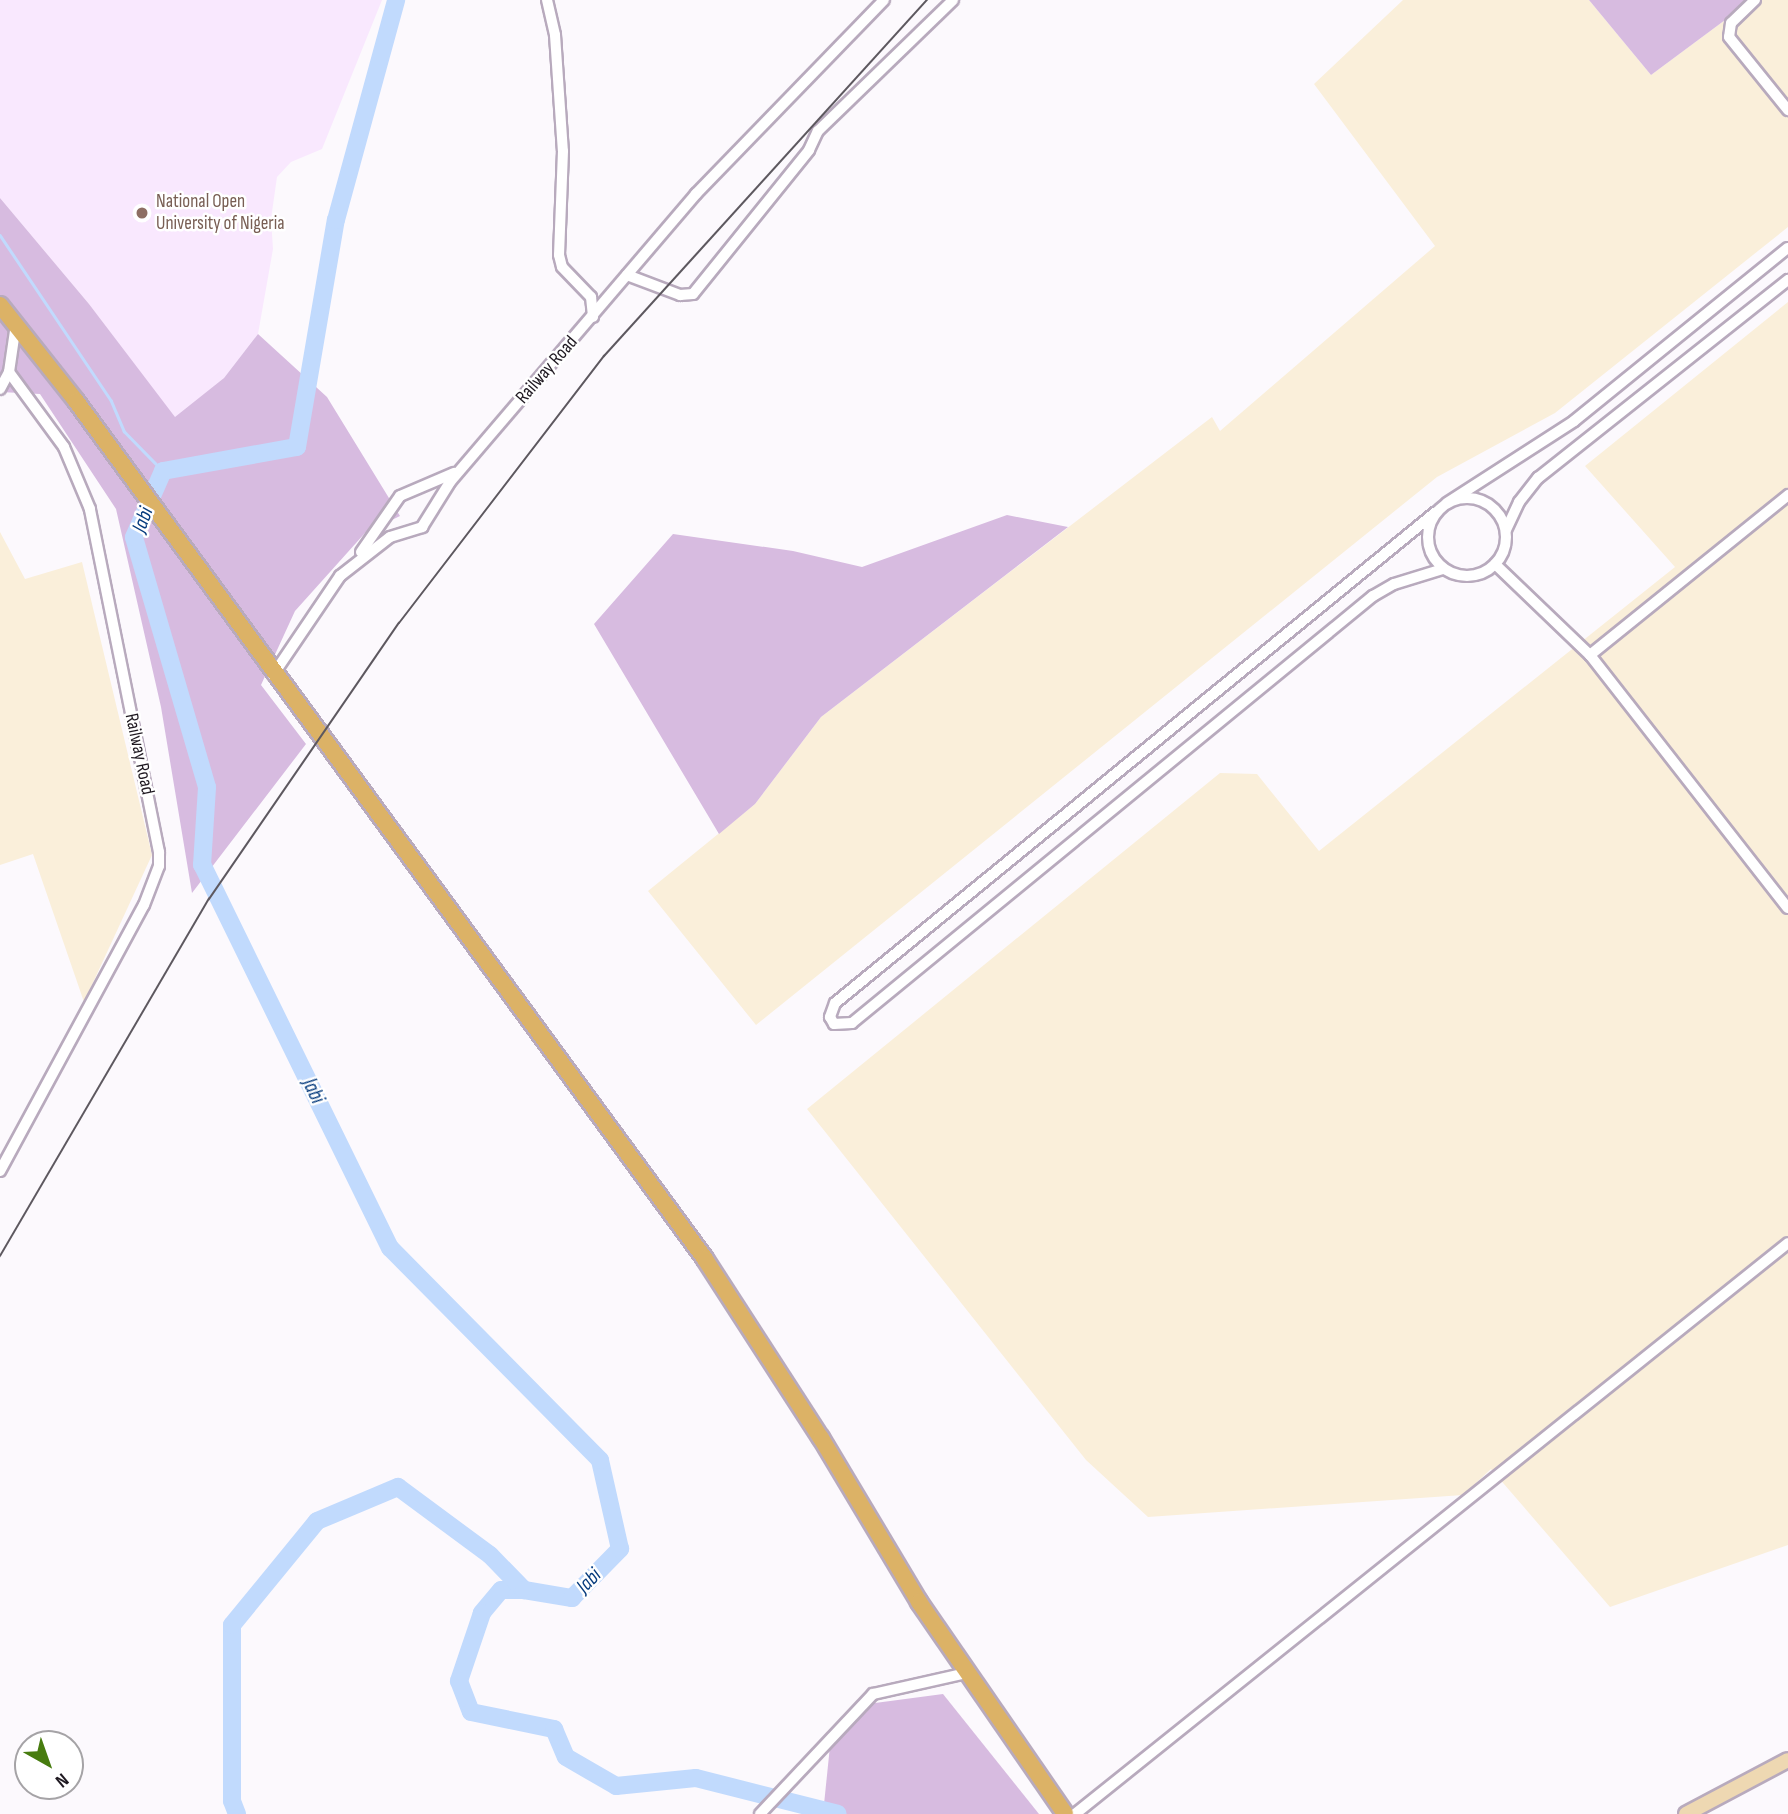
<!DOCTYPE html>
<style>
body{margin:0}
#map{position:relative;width:1788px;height:1814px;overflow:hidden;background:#fcf9fd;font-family:"Sofia Sans Condensed",sans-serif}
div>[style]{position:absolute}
.built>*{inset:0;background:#f9e8fe}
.industrial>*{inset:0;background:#faefda}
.green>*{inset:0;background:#d7bbe0}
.stream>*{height:2.5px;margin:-1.25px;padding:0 1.25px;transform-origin:1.25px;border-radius:1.25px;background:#c1dafd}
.river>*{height:18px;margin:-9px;padding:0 9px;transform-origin:9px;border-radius:9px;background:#c1dafd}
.roads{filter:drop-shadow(2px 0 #b8aabd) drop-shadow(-2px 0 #b8aabd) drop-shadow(0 2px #b8aabd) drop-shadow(0 -2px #b8aabd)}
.street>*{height:10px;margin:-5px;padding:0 5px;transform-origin:5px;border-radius:5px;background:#fff}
.street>.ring{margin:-5px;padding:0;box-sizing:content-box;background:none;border:10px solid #fff;border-radius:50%}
.secondary>*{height:14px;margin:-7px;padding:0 7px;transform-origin:7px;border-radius:7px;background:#eed8b2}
.primary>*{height:16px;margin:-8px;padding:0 8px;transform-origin:8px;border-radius:8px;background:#dcb266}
.tram>*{height:2px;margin:-1px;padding:0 1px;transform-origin:1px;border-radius:1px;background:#5d585f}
.dots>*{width:19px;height:19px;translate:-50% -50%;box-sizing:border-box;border:4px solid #fff;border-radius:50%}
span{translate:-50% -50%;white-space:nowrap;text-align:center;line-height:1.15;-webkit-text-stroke:5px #fff;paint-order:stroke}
.education-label{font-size:19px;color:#785e54}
.left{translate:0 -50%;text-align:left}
.street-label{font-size:19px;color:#1f1921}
.water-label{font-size:21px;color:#063b7d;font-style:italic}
.north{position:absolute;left:14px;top:1730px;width:70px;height:70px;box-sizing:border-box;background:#fff;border:2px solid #a5a3a6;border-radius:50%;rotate:140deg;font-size:19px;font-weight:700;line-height:28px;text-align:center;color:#1f1921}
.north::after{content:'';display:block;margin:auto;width:24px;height:32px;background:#477c0f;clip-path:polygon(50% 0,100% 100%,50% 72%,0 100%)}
</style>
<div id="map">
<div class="built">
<i style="clip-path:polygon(0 0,382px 0,322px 149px,291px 162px,277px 177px,271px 219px,273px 249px,258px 334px,224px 378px,175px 418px,89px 304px,0 198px)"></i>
</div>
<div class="industrial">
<i style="clip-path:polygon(1403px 0,1589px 0,1651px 75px,1752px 0,1788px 0,1788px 227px,1555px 413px,1437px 477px,756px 1025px,648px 891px,755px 804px,821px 717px,1212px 417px,1220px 431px,1435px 246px,1314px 84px)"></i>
<i style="clip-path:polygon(1788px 302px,1788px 1545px,1610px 1607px,1491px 1469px,1463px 1495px,1148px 1517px,1086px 1460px,807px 1109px,1220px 773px,1257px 774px,1319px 851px,1675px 567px,1585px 466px)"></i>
<i style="clip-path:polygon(0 532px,25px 579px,82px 562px,152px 855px,84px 1002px,33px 854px,0 865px)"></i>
</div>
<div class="green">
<i style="clip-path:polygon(1589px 0,1752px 0,1651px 75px)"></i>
<i style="clip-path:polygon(0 198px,89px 304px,175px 417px,224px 378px,258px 334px,327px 397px,400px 516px,365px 533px,295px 611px,261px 685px,306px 744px,192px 893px,161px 707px,116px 509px,40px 394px,0 392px)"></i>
<i style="clip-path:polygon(1007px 515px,1068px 527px,821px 717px,755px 804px,719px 834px,594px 624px,673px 534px,793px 551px,862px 567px)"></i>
<i style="clip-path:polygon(943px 1694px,1039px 1814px,823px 1814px,830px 1746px,860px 1705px)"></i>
</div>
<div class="stream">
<i style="left:0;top:235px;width:199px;rotate:56.1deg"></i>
<i style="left:111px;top:400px;width:34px;rotate:67deg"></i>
<i style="left:124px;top:431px;width:56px;rotate:45.7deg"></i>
</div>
<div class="river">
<i style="left:524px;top:1590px;width:23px;rotate:180deg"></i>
<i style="left:501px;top:1590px;width:30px;rotate:130deg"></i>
<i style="left:482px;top:1613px;width:72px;rotate:108.7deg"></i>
<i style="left:459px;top:1681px;width:33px;rotate:69deg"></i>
<i style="left:471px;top:1712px;width:85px;rotate:11.6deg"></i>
<i style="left:554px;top:1729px;width:30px;rotate:67deg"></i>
<i style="left:566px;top:1757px;width:58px;rotate:30.1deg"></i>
<i style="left:616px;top:1786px;width:80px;rotate:-5.7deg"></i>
<i style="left:696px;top:1778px;width:146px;rotate:14.2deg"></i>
<i style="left:237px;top:1814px;width:14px;rotate:-111deg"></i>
<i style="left:232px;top:1801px;width:176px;rotate:-90deg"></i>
<i style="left:232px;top:1625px;width:134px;rotate:-50.7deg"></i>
<i style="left:317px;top:1521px;width:88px;rotate:-22.8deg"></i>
<i style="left:398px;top:1487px;width:114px;rotate:36.5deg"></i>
<i style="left:490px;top:1555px;width:49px;rotate:45.8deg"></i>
<i style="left:524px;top:1590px;width:49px;rotate:9.5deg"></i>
<i style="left:572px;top:1598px;width:69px;rotate:-45.6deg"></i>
<i style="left:620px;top:1549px;width:91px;rotate:-102.7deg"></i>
<i style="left:600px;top:1460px;width:298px;rotate:-134.7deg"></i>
<i style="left:390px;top:1248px;width:427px;rotate:-116.1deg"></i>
<i style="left:202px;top:865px;width:78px;rotate:-86.3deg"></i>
<i style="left:207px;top:787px;width:260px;rotate:-106.3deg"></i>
<i style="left:134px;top:537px;width:72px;rotate:-66.3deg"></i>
<i style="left:163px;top:471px;width:136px;rotate:-10.2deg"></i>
<i style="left:297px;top:447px;width:230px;rotate:-80.3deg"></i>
<i style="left:336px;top:220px;width:228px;rotate:-74.7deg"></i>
</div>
<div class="roads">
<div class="street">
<i style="left:547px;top:0;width:36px;rotate:77deg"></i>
<i style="left:555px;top:35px;width:116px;rotate:86.1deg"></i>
<i style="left:563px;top:151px;width:104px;rotate:92.2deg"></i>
<i style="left:559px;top:255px;width:12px;rotate:76deg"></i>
<i style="left:562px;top:267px;width:42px;rotate:46deg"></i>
<i style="left:591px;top:297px;width:20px;rotate:84deg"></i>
<i style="left:1755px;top:0;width:33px;rotate:136deg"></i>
<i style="left:1731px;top:23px;width:14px;rotate:98deg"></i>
<i style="left:1729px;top:37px;width:94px;rotate:51.1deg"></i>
<i style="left:627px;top:275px;width:57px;rotate:20.7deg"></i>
<i style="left:680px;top:295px;width:13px;rotate:-4deg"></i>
<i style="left:693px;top:294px;width:185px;rotate:-51.1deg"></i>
<i style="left:809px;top:150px;width:21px;rotate:-65deg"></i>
<i style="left:818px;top:131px;width:188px;rotate:-44.1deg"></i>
<i style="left:0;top:389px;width:19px;rotate:-62deg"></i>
<i class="ring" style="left:1428px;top:498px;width:68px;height:68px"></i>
<i style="left:1447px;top:503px;width:151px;rotate:-32.8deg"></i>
<i style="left:1574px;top:421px;width:275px;rotate:-39deg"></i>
<i style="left:1436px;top:512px;width:776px;rotate:140.75deg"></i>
<i style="left:835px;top:1003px;width:15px;rotate:110deg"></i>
<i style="left:830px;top:1017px;width:8px;rotate:60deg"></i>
<i style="left:834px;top:1024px;width:18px;rotate:-3deg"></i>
<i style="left:852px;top:1023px;width:674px;rotate:-39.34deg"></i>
<i style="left:1373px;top:596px;width:24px;rotate:-30deg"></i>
<i style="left:1394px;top:584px;width:51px;rotate:-17deg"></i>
<i style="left:1506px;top:530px;width:31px;rotate:-65deg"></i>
<i style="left:1519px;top:502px;width:31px;rotate:-52deg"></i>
<i style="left:1538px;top:478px;width:319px;rotate:-38.4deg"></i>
<i style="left:361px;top:552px;width:68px;rotate:-55.1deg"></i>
<i style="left:400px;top:496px;width:59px;rotate:-23.1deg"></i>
<i style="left:1495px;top:564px;width:132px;rotate:43.8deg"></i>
<i style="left:1590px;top:655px;width:321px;rotate:52deg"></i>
<i style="left:1590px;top:655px;width:255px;rotate:-38.9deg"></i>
<i style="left:273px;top:675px;width:120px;rotate:-55.9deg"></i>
<i style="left:340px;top:576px;width:63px;rotate:-38deg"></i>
<i style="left:390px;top:537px;width:34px;rotate:-17deg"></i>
<i style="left:422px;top:527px;width:53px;rotate:-58.1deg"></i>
<i style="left:450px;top:482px;width:379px;rotate:-49.5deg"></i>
<i style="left:696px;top:194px;width:270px;rotate:-45.9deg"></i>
<i style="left:0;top:1171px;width:302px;rotate:-61.6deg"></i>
<i style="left:144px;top:905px;width:42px;rotate:-69deg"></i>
<i style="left:159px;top:866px;width:14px;rotate:-90deg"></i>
<i style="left:159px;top:852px;width:350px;rotate:-101.4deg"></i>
<i style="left:90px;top:509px;width:67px;rotate:-112.8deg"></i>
<i style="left:64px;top:447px;width:93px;rotate:-126.3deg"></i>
<i style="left:9px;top:372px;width:49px;rotate:-81.7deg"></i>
<i style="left:760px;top:1814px;width:165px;rotate:-46.7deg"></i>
<i style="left:873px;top:1694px;width:96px;rotate:-12.6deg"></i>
<i style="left:1075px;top:1814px;width:913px;rotate:-38.69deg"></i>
</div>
<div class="secondary">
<i style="left:1686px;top:1814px;width:115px;rotate:-27.9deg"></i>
</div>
<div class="primary">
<i style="left:0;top:305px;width:122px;rotate:51.6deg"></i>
<i style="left:76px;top:401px;width:1064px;rotate:53.75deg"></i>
<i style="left:705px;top:1259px;width:213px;rotate:57.1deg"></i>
<i style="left:821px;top:1438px;width:191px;rotate:59.1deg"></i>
<i style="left:919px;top:1602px;width:257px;rotate:55.4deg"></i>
</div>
</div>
<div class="tram">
<i style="left:0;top:1256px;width:414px;rotate:-59.7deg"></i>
<i style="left:209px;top:899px;width:335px;rotate:-55.5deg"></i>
<i style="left:399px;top:623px;width:337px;rotate:-52.5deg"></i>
<i style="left:604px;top:356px;width:481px;rotate:-47.8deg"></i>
</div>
<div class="dots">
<i style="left:142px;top:213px;background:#8d6e63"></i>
</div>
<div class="education-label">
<span class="left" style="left:156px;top:213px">National Open<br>University of Nigeria</span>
</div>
<div class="street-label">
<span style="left:547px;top:370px;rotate:-49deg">Railway Road</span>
<span style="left:139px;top:754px;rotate:78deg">Railway Road</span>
</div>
<div class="water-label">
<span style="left:143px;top:520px;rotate:-70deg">Jabi</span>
<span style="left:313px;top:1091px;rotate:64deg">Jabi</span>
<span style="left:589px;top:1581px;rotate:-46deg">Jabi</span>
</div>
<div class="north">N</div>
</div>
